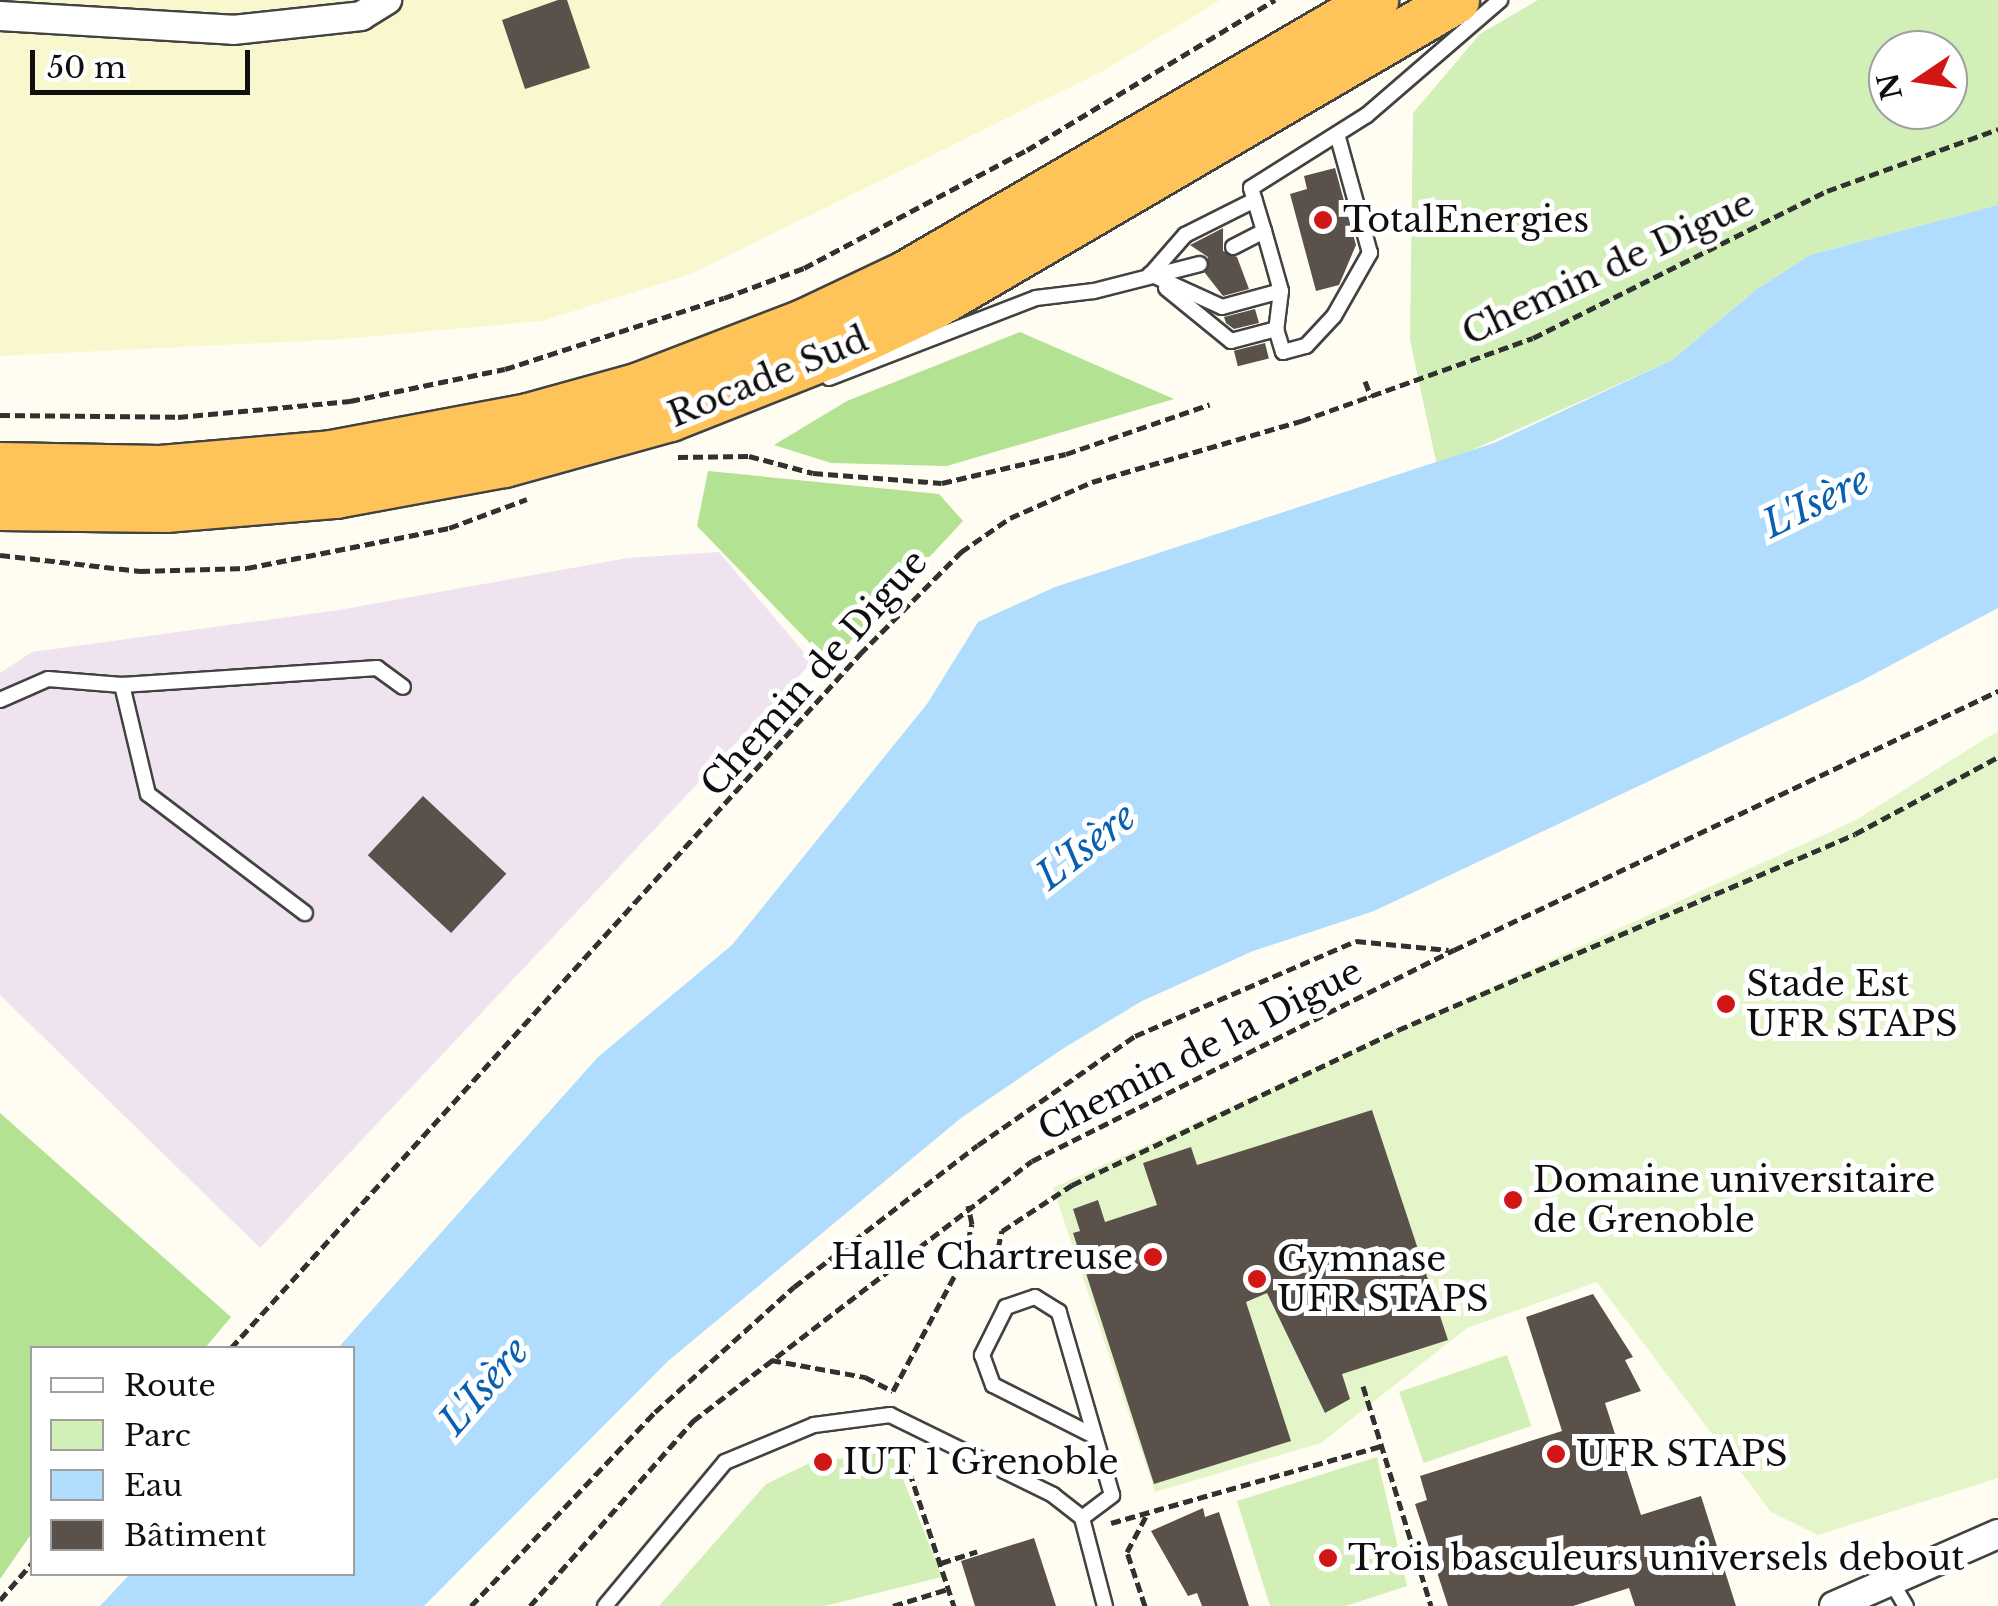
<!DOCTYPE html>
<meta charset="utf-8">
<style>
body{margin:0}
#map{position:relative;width:1998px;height:1606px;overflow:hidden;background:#fffdf2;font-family:"Libre Baskerville",serif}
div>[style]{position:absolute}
.industrial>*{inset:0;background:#eee3ef}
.farmland>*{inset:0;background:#f9f7ce}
.green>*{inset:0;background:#d1efb6;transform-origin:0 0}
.forest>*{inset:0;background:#b3e293}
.pitch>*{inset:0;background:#e4f5c9}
.water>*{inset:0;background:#b0ddfd}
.building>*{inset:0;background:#5a514a;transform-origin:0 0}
.path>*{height:5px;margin-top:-2.5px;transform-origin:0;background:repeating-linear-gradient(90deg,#313131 0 10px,transparent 0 15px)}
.roads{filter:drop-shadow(2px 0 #424242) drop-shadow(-2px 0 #424242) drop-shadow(0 2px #424242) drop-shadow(0 -2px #424242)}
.service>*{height:14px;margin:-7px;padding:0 7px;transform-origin:7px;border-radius:7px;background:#fff}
.minor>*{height:28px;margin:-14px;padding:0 14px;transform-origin:14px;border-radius:14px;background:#fff}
.trunk>*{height:45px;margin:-22.5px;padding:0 22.5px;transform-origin:22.5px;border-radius:22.5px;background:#ffc459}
.dots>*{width:28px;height:28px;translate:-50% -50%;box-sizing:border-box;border:5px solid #fff;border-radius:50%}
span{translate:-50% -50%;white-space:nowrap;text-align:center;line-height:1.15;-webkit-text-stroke:10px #fff;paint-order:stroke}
.poi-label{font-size:35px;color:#0f0f0f}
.left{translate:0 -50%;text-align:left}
.right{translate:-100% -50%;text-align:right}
.street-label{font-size:35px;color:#0f0f0f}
.water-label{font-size:38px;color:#0960b1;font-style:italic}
.legend{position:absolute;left:30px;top:1346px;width:325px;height:230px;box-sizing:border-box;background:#fff;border:2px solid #9f9f9f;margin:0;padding:12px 18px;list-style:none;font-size:30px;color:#0f0f0f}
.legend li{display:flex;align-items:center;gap:20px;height:50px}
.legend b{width:50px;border:2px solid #9f9f9f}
.north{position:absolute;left:1868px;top:30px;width:100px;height:100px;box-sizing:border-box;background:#fff;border:2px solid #9f9f9f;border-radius:50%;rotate:257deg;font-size:28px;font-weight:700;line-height:40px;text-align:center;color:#0f0f0f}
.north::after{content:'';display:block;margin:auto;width:35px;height:45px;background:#d11616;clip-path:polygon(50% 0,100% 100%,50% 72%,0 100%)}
.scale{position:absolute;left:30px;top:50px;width:220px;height:45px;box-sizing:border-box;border:5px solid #0f0f0f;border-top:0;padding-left:12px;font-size:30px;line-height:35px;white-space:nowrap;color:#0f0f0f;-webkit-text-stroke:8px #fff;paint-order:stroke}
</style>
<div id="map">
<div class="industrial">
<i style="clip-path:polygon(719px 552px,812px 662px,260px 1248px,0 995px,0 673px,32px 652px,339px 610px,628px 558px)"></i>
</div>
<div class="farmland">
<i style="clip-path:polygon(0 0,1220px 0,1107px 69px,691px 274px,542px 321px,343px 339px,0 356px)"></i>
</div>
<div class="green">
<i style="clip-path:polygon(evenodd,1538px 0,1998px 0,1998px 205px,1810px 255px,1757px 289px,1672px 360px,1437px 466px,1410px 340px,1413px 113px,1480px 34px,1538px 0,1888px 50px,1948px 50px,1948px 110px,1888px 110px,1888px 50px)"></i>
<i style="left:1507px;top:1355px;width:75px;height:114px;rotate:71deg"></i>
<i style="clip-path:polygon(892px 1451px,942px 1577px,825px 1606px,659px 1606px,766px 1484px,810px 1463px)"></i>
<i style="clip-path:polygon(1377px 1457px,1407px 1586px,1346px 1606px,1270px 1606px,1237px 1501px)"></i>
</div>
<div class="forest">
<i style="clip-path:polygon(1020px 332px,1174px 399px,947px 466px,831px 463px,774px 445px,847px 401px)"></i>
<i style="clip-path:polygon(708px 471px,939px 494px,963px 521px,830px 664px,697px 526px)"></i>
<i style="clip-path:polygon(0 1113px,231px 1317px,205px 1348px,32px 1348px,32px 1533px,0 1579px)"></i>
</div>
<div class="pitch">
<i style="clip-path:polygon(1998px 731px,1998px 1478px,1818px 1535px,1771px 1512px,1597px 1282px,1467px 1328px,1321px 1443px,1155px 1492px,1053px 1188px,1856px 820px)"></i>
</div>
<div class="water">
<i style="clip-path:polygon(1998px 205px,1998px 608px,1861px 681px,1374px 911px,1253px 951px,1142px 1001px,1064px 1048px,961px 1118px,668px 1361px,424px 1606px,100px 1606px,130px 1574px,352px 1574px,352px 1348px,338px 1348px,598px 1057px,732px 945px,927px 704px,978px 622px,1055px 587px,1494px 443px,1672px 360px,1757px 289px,1810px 255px)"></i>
</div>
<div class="building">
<i style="clip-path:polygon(558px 0,567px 0,590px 68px,525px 89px,502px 20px)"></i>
<i style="clip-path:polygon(1335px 168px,1356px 245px,1339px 285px,1316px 291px,1290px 194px,1307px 189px,1304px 176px)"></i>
<i style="clip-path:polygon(1223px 228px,1223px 251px,1237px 257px,1249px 289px,1223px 296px,1205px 273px,1208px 257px,1190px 245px)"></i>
<i style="clip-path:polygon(1255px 309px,1259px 323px,1234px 329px,1226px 323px,1224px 317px)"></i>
<i style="left:1265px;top:343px;width:16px;height:32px;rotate:76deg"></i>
<i style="left:423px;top:796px;width:114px;height:81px;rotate:43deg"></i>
<i style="clip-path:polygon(1372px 1110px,1448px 1340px,1342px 1374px,1350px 1399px,1325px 1413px,1267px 1293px,1246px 1302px,1291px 1441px,1154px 1484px,1073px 1233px,1080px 1231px,1073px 1209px,1098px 1200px,1105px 1222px,1157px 1205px,1143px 1163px,1191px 1147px,1197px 1165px)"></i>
<i style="clip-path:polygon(1593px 1294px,1633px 1357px,1625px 1360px,1641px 1391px,1605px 1403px,1641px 1515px,1701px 1496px,1736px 1606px,1635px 1606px,1629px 1588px,1573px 1606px,1448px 1606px,1415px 1504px,1427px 1500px,1420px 1476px,1562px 1431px,1526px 1317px)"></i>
<i style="clip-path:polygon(1203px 1508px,1205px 1517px,1219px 1512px,1249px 1606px,1202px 1606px,1197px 1593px,1188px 1596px,1151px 1531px)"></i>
<i style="clip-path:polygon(1034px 1538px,1056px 1606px,975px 1606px,961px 1561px)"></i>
</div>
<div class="path">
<i style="left:1365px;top:381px;width:17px;rotate:69deg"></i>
<i style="left:0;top:415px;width:178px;rotate:0.6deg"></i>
<i style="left:178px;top:417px;width:173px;rotate:-5.3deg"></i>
<i style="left:350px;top:401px;width:158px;rotate:-11.7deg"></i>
<i style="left:505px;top:369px;width:230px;rotate:-18deg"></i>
<i style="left:724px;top:298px;width:85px;rotate:-20.6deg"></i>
<i style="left:804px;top:268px;width:252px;rotate:-27.9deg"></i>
<i style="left:1027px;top:150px;width:290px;rotate:-31.2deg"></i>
<i style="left:678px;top:457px;width:71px;rotate:-0.8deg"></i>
<i style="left:749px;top:456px;width:66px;rotate:14.9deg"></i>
<i style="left:813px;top:473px;width:129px;rotate:4.4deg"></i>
<i style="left:942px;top:483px;width:127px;rotate:-13.2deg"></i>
<i style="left:1066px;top:454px;width:152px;rotate:-19.1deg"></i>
<i style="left:0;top:555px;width:141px;rotate:6.5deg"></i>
<i style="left:140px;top:571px;width:107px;rotate:-1.6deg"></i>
<i style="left:247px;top:568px;width:206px;rotate:-11.2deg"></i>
<i style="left:449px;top:528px;width:83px;rotate:-20.4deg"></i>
<i style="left:995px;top:1263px;width:33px;rotate:-78deg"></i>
<i style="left:1002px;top:1231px;width:84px;rotate:-33.3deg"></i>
<i style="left:1072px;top:1185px;width:361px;rotate:-25.4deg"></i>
<i style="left:1398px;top:1030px;width:497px;rotate:-23.2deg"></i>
<i style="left:1855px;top:834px;width:162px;rotate:-28.3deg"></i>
<i style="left:231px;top:1348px;width:937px;rotate:-47.81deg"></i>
<i style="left:860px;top:654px;width:144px;rotate:-45.3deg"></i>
<i style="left:961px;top:552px;width:60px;rotate:-34.8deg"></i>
<i style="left:1010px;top:518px;width:90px;rotate:-23.7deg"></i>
<i style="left:1092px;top:482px;width:218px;rotate:-16.3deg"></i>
<i style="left:1301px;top:421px;width:246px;rotate:-19.7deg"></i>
<i style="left:1533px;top:338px;width:329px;rotate:-26.6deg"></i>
<i style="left:1827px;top:191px;width:182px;rotate:-19.9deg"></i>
<i style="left:771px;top:1360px;width:96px;rotate:10.3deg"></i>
<i style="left:865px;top:1377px;width:31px;rotate:27deg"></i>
<i style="left:1363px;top:1386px;width:230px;rotate:72.8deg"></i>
<i style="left:893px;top:1391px;width:153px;rotate:-61.9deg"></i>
<i style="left:965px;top:1256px;width:33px;rotate:-78deg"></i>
<i style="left:972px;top:1224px;width:19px;rotate:-102deg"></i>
<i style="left:900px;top:1443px;width:172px;rotate:71.7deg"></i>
<i style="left:1111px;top:1523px;width:281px;rotate:-15.9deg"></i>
<i style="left:941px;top:1563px;width:38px;rotate:-18deg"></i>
<i style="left:0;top:1600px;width:49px;rotate:-49.1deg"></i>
<i style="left:471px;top:1606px;width:267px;rotate:-46.5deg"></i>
<i style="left:655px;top:1412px;width:187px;rotate:-42deg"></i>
<i style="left:794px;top:1287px;width:232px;rotate:-37.7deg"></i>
<i style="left:978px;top:1145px;width:191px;rotate:-34.8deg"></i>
<i style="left:1135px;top:1036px;width:241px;rotate:-23.3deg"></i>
<i style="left:1356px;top:941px;width:93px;rotate:5.5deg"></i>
<i style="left:530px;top:1606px;width:247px;rotate:-48.6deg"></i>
<i style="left:693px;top:1421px;width:427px;rotate:-37.5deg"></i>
<i style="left:1032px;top:1161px;width:472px;rotate:-26.6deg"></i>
<i style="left:1454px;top:950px;width:603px;rotate:-25.46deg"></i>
<i style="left:893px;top:1606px;width:58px;rotate:-17.2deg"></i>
<i style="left:1145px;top:1606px;width:57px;rotate:-108.4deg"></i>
<i style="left:1127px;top:1552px;width:40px;rotate:-62deg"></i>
</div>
<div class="roads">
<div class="service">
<i style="left:1233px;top:247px;width:35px;rotate:-27deg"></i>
<i style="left:1264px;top:231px;width:45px;rotate:-106.8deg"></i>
<i style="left:1251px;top:188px;width:137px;rotate:-32.2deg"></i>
<i style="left:1367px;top:115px;width:176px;rotate:-40.8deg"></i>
<i style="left:1150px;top:274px;width:79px;rotate:24.6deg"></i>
<i style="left:1222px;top:307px;width:61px;rotate:-15.2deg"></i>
<i style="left:1281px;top:291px;width:62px;rotate:-105.8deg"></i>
<i style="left:1151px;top:274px;width:52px;rotate:-48.9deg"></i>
<i style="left:1185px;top:235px;width:78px;rotate:-26.6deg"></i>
<i style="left:1166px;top:288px;width:84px;rotate:39.2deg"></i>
<i style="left:1231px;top:341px;width:47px;rotate:-14.9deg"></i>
<i style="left:1281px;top:291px;width:38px;rotate:97deg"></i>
<i style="left:1276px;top:329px;width:24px;rotate:73deg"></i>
<i style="left:1283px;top:352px;width:24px;rotate:-15deg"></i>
<i style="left:1306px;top:346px;width:41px;rotate:-47deg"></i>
<i style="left:1334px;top:316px;width:73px;rotate:-60.3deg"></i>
<i style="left:1370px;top:253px;width:123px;rotate:-105.5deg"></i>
<i style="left:829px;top:378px;width:222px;rotate:-21.1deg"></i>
<i style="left:1036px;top:298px;width:58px;rotate:-6.9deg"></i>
<i style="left:1094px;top:291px;width:109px;rotate:-14.3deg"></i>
<i style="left:122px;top:685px;width:256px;rotate:-3.8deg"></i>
<i style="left:377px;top:668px;width:32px;rotate:36deg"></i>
<i style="left:0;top:700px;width:52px;rotate:-23.6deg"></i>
<i style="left:48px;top:679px;width:74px;rotate:4.6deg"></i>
<i style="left:122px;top:685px;width:112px;rotate:76.6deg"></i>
<i style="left:148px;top:794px;width:197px;rotate:37.2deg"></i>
<i style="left:1082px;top:1518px;width:38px;rotate:-37deg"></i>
<i style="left:1112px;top:1495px;width:191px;rotate:-106.2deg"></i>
<i style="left:1059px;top:1312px;width:28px;rotate:-148deg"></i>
<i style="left:1035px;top:1297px;width:31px;rotate:161deg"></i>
<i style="left:1006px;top:1307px;width:54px;rotate:116.6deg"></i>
<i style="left:982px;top:1355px;width:32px;rotate:70deg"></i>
<i style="left:993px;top:1385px;width:111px;rotate:26.8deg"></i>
<i style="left:1889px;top:1578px;width:33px;rotate:59deg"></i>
<i style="left:605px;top:1606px;width:187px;rotate:-50.2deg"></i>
<i style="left:725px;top:1462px;width:96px;rotate:-22.6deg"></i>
<i style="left:814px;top:1425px;width:77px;rotate:-7.5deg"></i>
<i style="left:890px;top:1415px;width:182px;rotate:26.1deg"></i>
<i style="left:1053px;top:1495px;width:37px;rotate:38deg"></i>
<i style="left:1082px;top:1518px;width:91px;rotate:75.4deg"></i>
</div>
<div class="minor">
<i style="left:0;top:16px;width:233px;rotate:3.4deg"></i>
<i style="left:233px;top:30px;width:129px;rotate:-6.2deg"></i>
<i style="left:361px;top:16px;width:31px;rotate:-32deg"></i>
<i style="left:1834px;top:1606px;width:179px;rotate:-23.7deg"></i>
</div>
<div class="trunk">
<i style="left:0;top:465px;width:160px;rotate:1.1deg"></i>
<i style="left:160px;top:468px;width:171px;rotate:-5deg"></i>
<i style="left:330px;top:453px;width:201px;rotate:-10.6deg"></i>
<i style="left:528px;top:416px;width:115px;rotate:-15.6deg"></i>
<i style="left:639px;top:385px;width:176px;rotate:-21deg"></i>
<i style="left:803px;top:322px;width:114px;rotate:-25.4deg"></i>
<i style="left:906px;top:273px;width:543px;rotate:-30.2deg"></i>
<i style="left:0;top:507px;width:165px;rotate:0.7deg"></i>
<i style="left:165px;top:509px;width:172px;rotate:-4.7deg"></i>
<i style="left:336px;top:495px;width:171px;rotate:-10.5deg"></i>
<i style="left:504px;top:464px;width:172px;rotate:-15.5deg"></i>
<i style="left:670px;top:418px;width:171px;rotate:-21.6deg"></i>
<i style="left:829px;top:355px;width:115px;rotate:-25.2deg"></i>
<i style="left:933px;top:306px;width:606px;rotate:-30.33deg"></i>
</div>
</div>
<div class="dots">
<i style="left:1323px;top:220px;background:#d11616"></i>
<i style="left:1726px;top:1004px;background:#d11616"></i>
<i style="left:1513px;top:1200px;background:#d11616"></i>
<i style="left:1153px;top:1257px;background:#d11616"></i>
<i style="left:1257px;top:1279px;background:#d11616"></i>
<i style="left:1556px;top:1454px;background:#d11616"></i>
<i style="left:823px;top:1462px;background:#d11616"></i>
<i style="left:1328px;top:1558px;background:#d11616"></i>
</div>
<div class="poi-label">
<span class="left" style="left:1343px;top:220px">TotalEnergies</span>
<span class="left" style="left:1746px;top:1004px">Stade Est<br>UFR STAPS</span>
<span class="left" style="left:1533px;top:1200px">Domaine universitaire<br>de Grenoble</span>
<span class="right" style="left:1133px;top:1257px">Halle Chartreuse</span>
<span class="left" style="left:1277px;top:1279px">Gymnase<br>UFR STAPS</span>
<span class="left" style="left:1576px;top:1454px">UFR STAPS</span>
<span class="left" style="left:843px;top:1462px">IUT 1 Grenoble</span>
<span class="left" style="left:1348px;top:1558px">Trois basculeurs universels debout</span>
</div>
<div class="street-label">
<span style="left:1608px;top:268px;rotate:-25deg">Chemin de Digue</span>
<span style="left:768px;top:377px;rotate:-22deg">Rocade Sud</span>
<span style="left:814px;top:673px;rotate:-48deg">Chemin de Digue</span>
<span style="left:1200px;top:1050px;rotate:-27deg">Chemin de la Digue</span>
</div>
<div class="water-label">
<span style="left:1816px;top:502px;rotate:-26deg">L'Isère</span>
<span style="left:1086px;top:846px;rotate:-38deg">L'Isère</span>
<span style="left:484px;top:1386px;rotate:-49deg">L'Isère</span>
</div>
<ul class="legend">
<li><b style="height:12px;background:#fff"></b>Route</li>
<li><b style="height:28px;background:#d1efb6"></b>Parc</li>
<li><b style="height:28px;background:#b0ddfd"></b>Eau</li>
<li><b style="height:28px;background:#5a514a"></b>Bâtiment</li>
</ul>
<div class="north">N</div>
<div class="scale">50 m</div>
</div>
